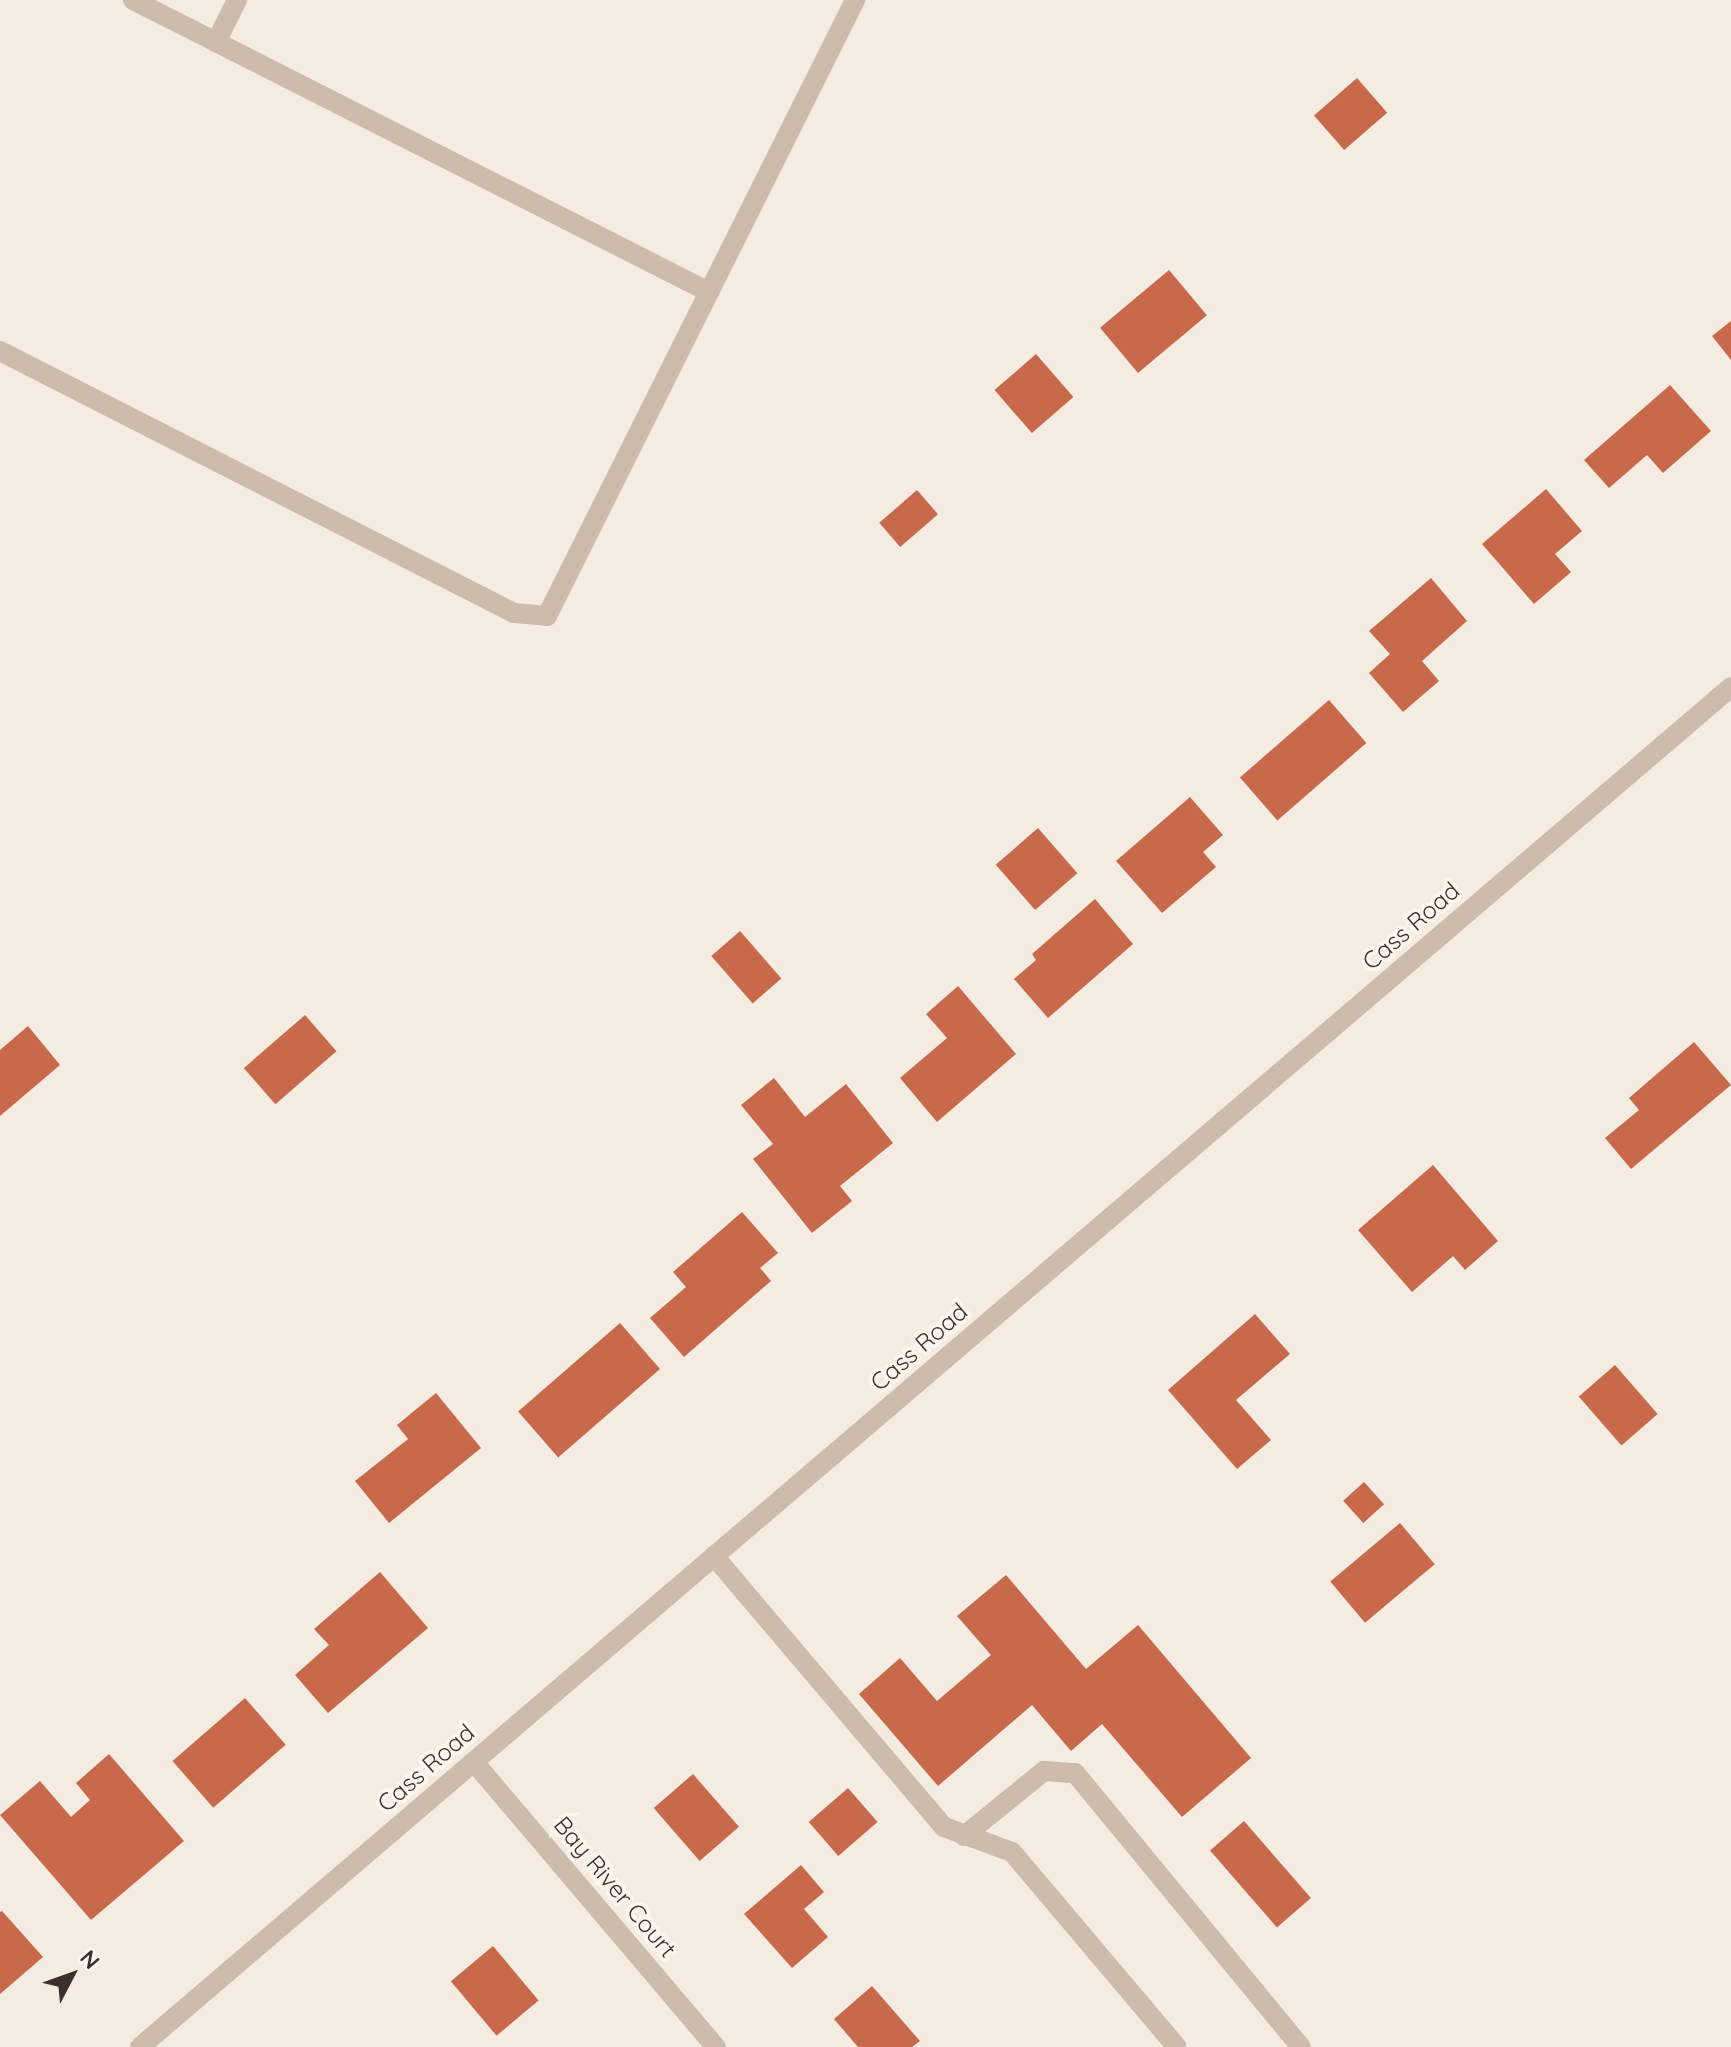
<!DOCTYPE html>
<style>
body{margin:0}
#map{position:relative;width:1731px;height:2047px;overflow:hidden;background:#f4ebe1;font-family:Quicksand,sans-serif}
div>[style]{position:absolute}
.building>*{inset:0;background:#c8694b;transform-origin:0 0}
.minor>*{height:20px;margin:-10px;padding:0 10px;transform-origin:10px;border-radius:10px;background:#cdbbac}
span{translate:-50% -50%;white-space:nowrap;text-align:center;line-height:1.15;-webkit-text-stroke:8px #fbf5ee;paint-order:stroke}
.street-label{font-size:24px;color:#3b302b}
.north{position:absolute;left:32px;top:1935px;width:80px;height:80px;-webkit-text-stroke:6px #fbf5ee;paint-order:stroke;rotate:49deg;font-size:22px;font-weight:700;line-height:32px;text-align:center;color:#3b302b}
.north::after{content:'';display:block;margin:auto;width:28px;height:36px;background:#3b302b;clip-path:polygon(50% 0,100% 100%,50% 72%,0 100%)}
</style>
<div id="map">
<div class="building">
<i style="left:1357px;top:78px;width:46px;height:57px;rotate:49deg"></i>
<i style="left:1169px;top:270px;width:59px;height:90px;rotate:50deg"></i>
<i style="clip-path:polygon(1731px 321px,1731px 360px,1712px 336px)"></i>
<i style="left:1036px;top:354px;width:57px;height:55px;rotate:49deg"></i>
<i style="clip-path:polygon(1670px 385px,1711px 431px,1663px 473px,1647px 455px,1609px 488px,1584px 460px)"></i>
<i style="clip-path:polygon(1546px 489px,1582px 531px,1555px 554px,1571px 572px,1534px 604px,1482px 544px)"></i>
<i style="left:917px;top:490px;width:32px;height:50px;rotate:49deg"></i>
<i style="clip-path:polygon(1431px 578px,1467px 621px,1422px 661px,1439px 681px,1403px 712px,1369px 673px,1390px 654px,1369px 631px)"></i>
<i style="left:1329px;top:700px;width:57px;height:118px;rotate:49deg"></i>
<i style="clip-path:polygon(1190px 797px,1223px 835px,1203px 852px,1216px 867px,1162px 913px,1116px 861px)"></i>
<i style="left:1038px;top:828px;width:60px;height:56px;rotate:49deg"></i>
<i style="clip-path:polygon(1095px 899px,1133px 944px,1048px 1018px,1014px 979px,1036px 960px,1032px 954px)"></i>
<i style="left:740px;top:931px;width:63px;height:38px;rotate:49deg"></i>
<i style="clip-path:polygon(958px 986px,1016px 1054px,937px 1122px,900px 1078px,947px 1038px,926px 1014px)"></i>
<i style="left:305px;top:1015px;width:48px;height:81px;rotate:49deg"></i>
<i style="clip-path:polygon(28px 1026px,60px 1065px,0 1116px,0 1050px)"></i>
<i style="clip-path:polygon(1694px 1042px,1731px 1085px,1631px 1169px,1605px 1138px,1639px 1110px,1629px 1098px)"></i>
<i style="clip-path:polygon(774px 1078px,805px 1117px,846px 1084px,893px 1143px,840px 1186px,852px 1201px,812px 1233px,753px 1159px,773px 1144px,741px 1105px)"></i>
<i style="clip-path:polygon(1433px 1165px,1498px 1241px,1465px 1270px,1453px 1256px,1412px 1292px,1358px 1230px)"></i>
<i style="clip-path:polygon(742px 1212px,778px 1253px,760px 1268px,771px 1281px,684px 1357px,650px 1318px,686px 1287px,673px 1272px)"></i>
<i style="clip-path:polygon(1255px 1314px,1290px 1354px,1236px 1400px,1271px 1440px,1237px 1469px,1168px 1390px)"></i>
<i style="left:620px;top:1323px;width:61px;height:135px;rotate:49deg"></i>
<i style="left:1615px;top:1365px;width:65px;height:48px;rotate:49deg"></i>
<i style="clip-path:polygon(436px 1393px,481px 1448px,389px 1523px,355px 1481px,408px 1439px,397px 1425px)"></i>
<i style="left:1364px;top:1482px;width:30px;height:28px;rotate:48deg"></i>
<i style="left:1400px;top:1523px;width:54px;height:91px;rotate:50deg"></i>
<i style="clip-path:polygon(380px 1572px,428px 1628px,328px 1713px,295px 1675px,329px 1645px,314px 1629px)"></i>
<i style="clip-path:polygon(1006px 1575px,1086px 1669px,1138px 1625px,1251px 1758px,1182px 1817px,1102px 1724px,1071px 1751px,1032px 1705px,938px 1786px,859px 1694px,900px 1658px,937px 1701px,991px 1655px,957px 1616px)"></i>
<i style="left:245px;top:1698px;width:62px;height:96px;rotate:49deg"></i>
<i style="clip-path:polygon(109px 1754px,184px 1841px,91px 1920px,0 1815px,40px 1781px,71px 1817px,90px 1800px,76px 1783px)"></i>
<i style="left:693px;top:1774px;width:70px;height:52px;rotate:49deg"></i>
<i style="left:848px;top:1788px;width:45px;height:52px;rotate:49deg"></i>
<i style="left:1244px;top:1821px;width:102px;height:45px;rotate:49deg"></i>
<i style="clip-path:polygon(801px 1865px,824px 1892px,804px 1909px,828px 1937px,792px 1968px,744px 1914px)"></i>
<i style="clip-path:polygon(2px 1911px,43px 1957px,0 1994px,0 1912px)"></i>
<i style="left:493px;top:1946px;width:71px;height:55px;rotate:50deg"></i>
<i style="clip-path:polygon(872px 1986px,920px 2041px,912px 2047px,858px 2047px,834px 2019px)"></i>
</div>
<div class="minor">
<i style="left:133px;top:0;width:93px;rotate:26.8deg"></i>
<i style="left:216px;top:42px;width:47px;rotate:-63.4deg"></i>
<i style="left:216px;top:42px;width:553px;rotate:26.89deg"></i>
<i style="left:0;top:351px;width:577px;rotate:27.01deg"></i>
<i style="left:514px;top:613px;width:33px;rotate:5deg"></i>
<i style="left:547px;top:616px;width:689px;rotate:-63.43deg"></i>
<i style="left:714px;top:1556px;width:355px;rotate:49.7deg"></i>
<i style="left:944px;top:1827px;width:72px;rotate:20.2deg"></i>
<i style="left:1012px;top:1852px;width:255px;rotate:49.8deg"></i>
<i style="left:474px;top:1762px;width:374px;rotate:49.7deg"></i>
<i style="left:964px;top:1836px;width:103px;rotate:-39.1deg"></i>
<i style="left:1044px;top:1771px;width:31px;rotate:4deg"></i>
<i style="left:1075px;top:1773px;width:355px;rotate:50.5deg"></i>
<i style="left:140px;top:2047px;width:2093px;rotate:-40.52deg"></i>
</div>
<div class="street-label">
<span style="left:1411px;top:926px;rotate:-41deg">Cass Road</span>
<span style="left:919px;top:1347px;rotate:-41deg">Cass Road</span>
<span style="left:426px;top:1768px;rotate:-41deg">Cass Road</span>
<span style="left:615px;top:1887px;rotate:50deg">Bay River Court</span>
</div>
<div class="north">N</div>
</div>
